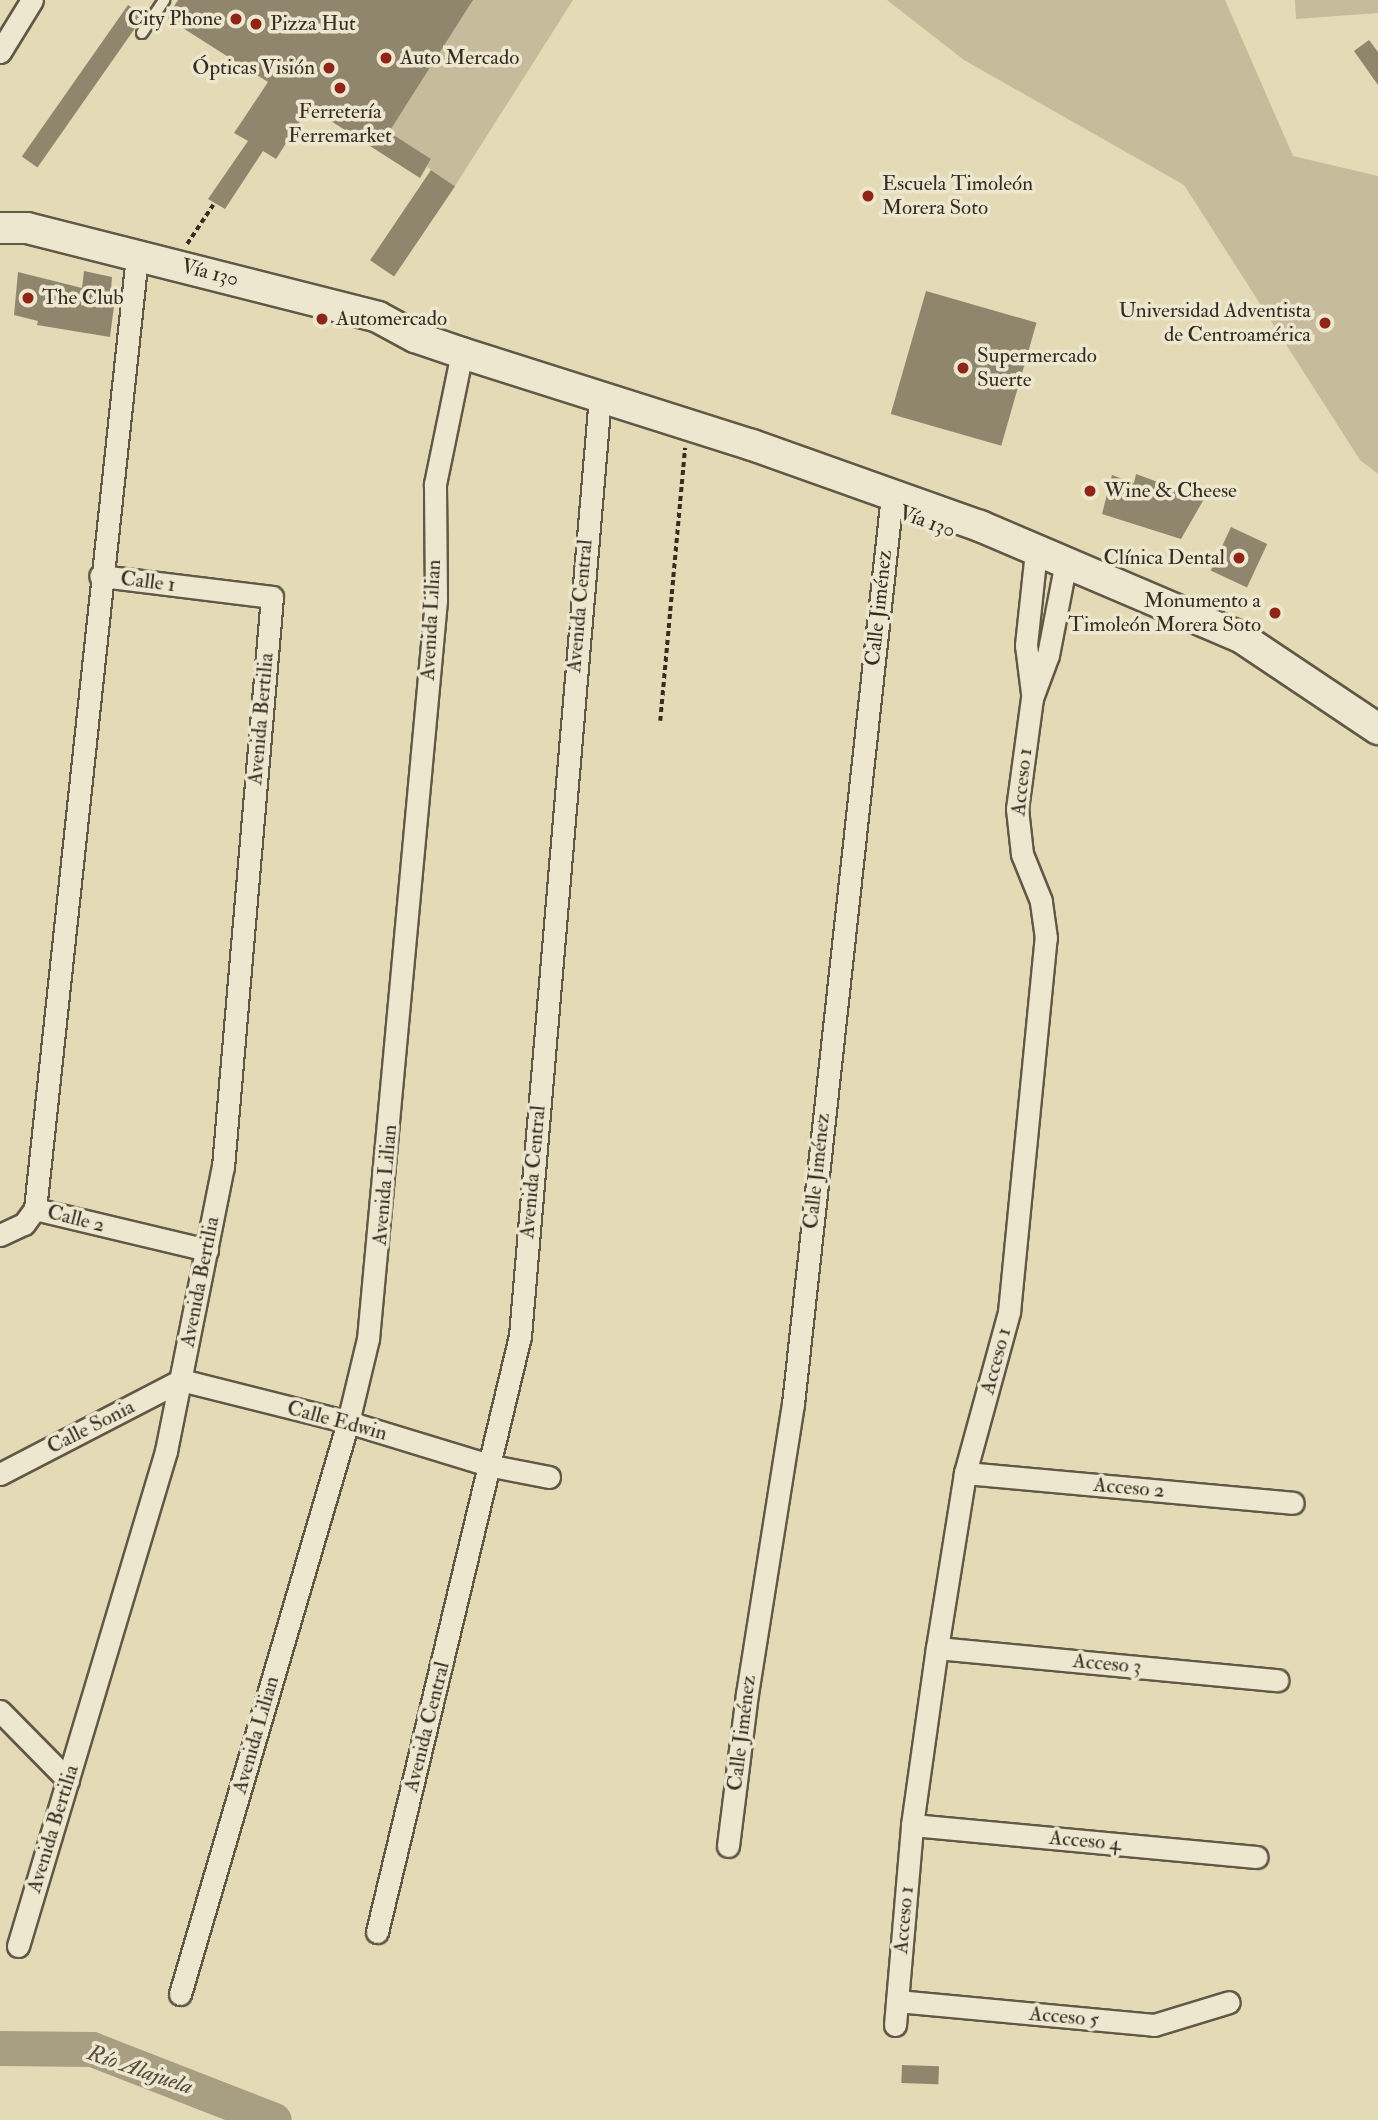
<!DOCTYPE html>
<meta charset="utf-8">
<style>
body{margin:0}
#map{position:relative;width:1378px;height:2120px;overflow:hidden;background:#e4dab5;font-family:"IM FELL Double Pica",serif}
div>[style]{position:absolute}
.green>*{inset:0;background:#c6bc9c}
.river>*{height:35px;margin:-17.5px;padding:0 17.5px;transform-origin:17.5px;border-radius:17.5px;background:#a89f83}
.building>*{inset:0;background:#90866e;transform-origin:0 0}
.path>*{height:3.5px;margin-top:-1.75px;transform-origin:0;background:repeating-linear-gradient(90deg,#352c22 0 5px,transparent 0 8.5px)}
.roads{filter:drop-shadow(2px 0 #615847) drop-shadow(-2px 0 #615847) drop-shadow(0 2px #615847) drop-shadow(0 -2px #615847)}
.lane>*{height:10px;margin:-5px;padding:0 5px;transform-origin:5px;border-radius:5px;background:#ede7cf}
.street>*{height:21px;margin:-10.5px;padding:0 10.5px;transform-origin:10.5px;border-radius:10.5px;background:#ede7cf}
.secondary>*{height:30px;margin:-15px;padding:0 15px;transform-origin:15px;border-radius:15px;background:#ede7cf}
.dots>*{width:19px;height:19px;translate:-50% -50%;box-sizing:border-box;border:4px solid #ede7cf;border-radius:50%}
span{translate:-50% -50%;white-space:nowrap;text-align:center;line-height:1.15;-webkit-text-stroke:7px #ede7cf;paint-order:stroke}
.poi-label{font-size:21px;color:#352c22}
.right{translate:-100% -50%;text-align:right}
.left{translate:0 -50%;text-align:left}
.street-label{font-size:21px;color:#352c22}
.water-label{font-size:23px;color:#584e3f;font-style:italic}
</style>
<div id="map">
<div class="green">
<i style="clip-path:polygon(468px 0,573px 0,455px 186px,427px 167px,431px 159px,378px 125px,401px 113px,471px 3px)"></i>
<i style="clip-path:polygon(887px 0,1225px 0,1293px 156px,1378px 176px,1378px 474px,1360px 460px,1184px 185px,964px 60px)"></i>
<i style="clip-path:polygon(1295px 0,1378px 0,1378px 13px,1296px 19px)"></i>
</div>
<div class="river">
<i style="left:0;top:2048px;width:92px;rotate:0.6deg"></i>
<i style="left:92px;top:2049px;width:195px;rotate:21.3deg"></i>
</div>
<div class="building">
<i style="clip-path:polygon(178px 0,473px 0,389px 132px,431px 159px,420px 178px,309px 107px,276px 159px,263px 151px,225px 209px,208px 199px,248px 141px,234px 133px,268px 82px,167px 18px)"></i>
<i style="left:128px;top:5px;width:19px;height:185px;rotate:35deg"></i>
<i style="clip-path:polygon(1369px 40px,1378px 52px,1378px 85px,1354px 51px)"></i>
<i style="left:431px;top:170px;width:29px;height:109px;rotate:34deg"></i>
<i style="clip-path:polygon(84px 271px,112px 277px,111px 290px,116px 291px,110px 337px,37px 325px,38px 321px,14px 315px,18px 272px,82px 288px)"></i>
<i style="left:926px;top:291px;width:115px;height:128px;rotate:16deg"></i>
<i style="clip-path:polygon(1136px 474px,1204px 499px,1181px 539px,1102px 514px,1112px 475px,1134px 483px)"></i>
<i style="left:1231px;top:527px;width:40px;height:48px;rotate:25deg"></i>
<i style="left:902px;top:2065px;width:37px;height:18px;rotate:2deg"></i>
</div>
<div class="path">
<i style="left:187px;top:244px;width:47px;rotate:-56.3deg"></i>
<i style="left:660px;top:721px;width:274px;rotate:-84.8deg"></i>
</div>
<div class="roads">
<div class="lane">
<i style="left:142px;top:33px;width:40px;rotate:-56deg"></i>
</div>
<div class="street">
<i style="left:0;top:52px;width:61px;rotate:-58.4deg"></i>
<i style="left:1032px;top:693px;width:48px;rotate:-97.1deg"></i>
<i style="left:1026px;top:645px;width:84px;rotate:-83.9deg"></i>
<i style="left:35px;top:1209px;width:958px;rotate:-83.89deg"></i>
<i style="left:0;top:1235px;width:26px;rotate:-25deg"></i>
<i style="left:24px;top:1224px;width:19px;rotate:-54deg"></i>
<i style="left:35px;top:1209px;width:177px;rotate:13.4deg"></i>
<i style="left:965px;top:1473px;width:329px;rotate:5.2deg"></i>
<i style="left:0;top:1474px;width:204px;rotate:-27.4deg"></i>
<i style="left:181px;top:1380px;width:172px;rotate:14.1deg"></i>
<i style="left:348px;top:1422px;width:151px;rotate:17deg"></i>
<i style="left:492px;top:1466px;width:58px;rotate:10.9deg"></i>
<i style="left:937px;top:1648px;width:342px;rotate:5.4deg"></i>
<i style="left:0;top:1711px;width:97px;rotate:45.4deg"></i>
<i style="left:912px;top:1825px;width:346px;rotate:5.3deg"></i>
<i style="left:728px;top:1846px;width:153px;rotate:-82.9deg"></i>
<i style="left:747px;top:1694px;width:294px;rotate:-81deg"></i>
<i style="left:793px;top:1404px;width:914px;rotate:-83.78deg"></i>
<i style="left:377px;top:1932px;width:613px;rotate:-76.51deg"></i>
<i style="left:520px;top:1336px;width:942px;rotate:-85.13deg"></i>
<i style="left:18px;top:1946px;width:517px;rotate:-73.35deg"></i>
<i style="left:166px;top:1451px;width:290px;rotate:-78.7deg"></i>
<i style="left:223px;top:1167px;width:572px;rotate:-85.09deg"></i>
<i style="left:272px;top:597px;width:173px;rotate:-173deg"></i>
<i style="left:180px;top:1994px;width:596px;rotate:-73.63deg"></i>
<i style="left:348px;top:1422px;width:85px;rotate:-76.5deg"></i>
<i style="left:368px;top:1339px;width:742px;rotate:-84.74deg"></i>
<i style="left:436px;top:600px;width:116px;rotate:-90.5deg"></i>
<i style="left:435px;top:484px;width:134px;rotate:-78.4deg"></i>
<i style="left:897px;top:2001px;width:258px;rotate:5.3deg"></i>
<i style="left:1154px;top:2025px;width:78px;rotate:-17deg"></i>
<i style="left:895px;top:2025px;width:201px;rotate:-85.1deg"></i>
<i style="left:912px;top:1825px;width:179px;rotate:-82deg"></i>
<i style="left:937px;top:1648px;width:177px;rotate:-80.9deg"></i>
<i style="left:965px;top:1473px;width:167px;rotate:-74.7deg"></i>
<i style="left:1009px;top:1312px;width:376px;rotate:-84.4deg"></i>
<i style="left:1046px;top:938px;width:37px;rotate:-98deg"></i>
<i style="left:1041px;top:901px;width:51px;rotate:-112deg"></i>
<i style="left:1022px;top:854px;width:45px;rotate:-96.3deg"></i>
<i style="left:1017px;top:809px;width:112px;rotate:-82.3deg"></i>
<i style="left:1032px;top:698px;width:46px;rotate:-69.6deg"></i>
<i style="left:1048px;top:655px;width:85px;rotate:-79.1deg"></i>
</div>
<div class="secondary">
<i style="left:0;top:228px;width:27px"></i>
<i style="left:27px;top:228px;width:362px;rotate:14.2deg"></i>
<i style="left:378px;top:317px;width:42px;rotate:28.4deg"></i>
<i style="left:415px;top:337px;width:50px;rotate:18.8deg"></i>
<i style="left:462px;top:353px;width:304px;rotate:17.6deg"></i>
<i style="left:752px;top:445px;width:242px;rotate:19.6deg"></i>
<i style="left:980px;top:526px;width:285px;rotate:23.1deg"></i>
<i style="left:1242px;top:638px;width:164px;rotate:33.8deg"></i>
</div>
</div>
<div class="dots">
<i style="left:236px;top:19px;background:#8f2418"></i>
<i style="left:256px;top:24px;background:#8f2418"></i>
<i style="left:386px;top:58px;background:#8f2418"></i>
<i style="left:329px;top:68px;background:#8f2418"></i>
<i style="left:340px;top:88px;background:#8f2418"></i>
<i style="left:868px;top:196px;background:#8f2418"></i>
<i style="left:28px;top:298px;background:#8f2418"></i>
<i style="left:322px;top:319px;background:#8f2418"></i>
<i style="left:1325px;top:323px;background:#8f2418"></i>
<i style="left:963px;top:368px;background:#8f2418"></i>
<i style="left:1090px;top:491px;background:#8f2418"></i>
<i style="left:1239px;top:558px;background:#8f2418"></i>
<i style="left:1275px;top:613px;background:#8f2418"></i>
</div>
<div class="poi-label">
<span class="right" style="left:222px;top:19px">City Phone</span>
<span class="left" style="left:270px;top:24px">Pizza Hut</span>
<span class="left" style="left:400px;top:58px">Auto Mercado</span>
<span class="right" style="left:315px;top:68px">Ópticas Visión</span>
<span style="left:340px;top:124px">Ferretería<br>Ferremarket</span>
<span class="left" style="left:882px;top:196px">Escuela Timoleón<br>Morera Soto</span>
<span class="left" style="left:42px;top:298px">The Club</span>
<span class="right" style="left:1311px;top:323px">Universidad Adventista<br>de Centroamérica</span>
<span class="left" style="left:336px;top:319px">Automercado</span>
<span class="left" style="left:977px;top:368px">Supermercado<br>Suerte</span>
<span class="left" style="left:1104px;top:491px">Wine &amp; Cheese</span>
<span class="right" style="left:1225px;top:558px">Clínica Dental</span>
<span class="right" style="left:1261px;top:613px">Monumento a<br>Timoleón Morera Soto</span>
</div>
<div class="street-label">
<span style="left:210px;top:273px;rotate:14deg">Vía 130</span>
<span style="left:927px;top:522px;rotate:20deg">Vía 130</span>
<span style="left:148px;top:582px;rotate:7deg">Calle 1</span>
<span style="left:580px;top:606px;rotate:-85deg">Avenida Central</span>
<span style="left:879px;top:608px;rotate:-84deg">Calle Jiménez</span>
<span style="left:431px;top:620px;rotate:-87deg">Avenida Lilian</span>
<span style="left:261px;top:719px;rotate:-85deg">Avenida Bertilia</span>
<span style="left:1022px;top:782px;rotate:-84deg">Acceso 1</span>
<span style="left:817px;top:1171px;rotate:-84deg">Calle Jiménez</span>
<span style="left:533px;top:1172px;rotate:-85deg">Avenida Central</span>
<span style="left:385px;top:1185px;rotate:-85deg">Avenida Lilian</span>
<span style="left:76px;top:1219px;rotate:14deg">Calle 2</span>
<span style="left:200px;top:1282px;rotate:-79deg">Avenida Bertilia</span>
<span style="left:996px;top:1361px;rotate:-75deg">Acceso 1</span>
<span style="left:337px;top:1421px;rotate:15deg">Calle Edwin</span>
<span style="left:91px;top:1427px;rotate:-27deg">Calle Sonia</span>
<span style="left:1129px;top:1488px;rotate:5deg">Acceso 2</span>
<span style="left:1107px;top:1664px;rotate:5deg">Acceso 3</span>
<span style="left:427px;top:1727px;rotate:-76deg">Avenida Central</span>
<span style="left:742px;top:1733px;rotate:-83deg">Calle Jiménez</span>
<span style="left:256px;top:1735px;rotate:-74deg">Avenida Lilian</span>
<span style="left:53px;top:1829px;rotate:-73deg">Avenida Bertilia</span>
<span style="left:1085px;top:1841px;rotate:5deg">Acceso 4</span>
<span style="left:904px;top:1920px;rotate:-85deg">Acceso 1</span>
<span style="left:1064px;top:2017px;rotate:5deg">Acceso 5</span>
</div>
<div class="water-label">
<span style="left:140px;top:2070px;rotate:19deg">Río Alajuela</span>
</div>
</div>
